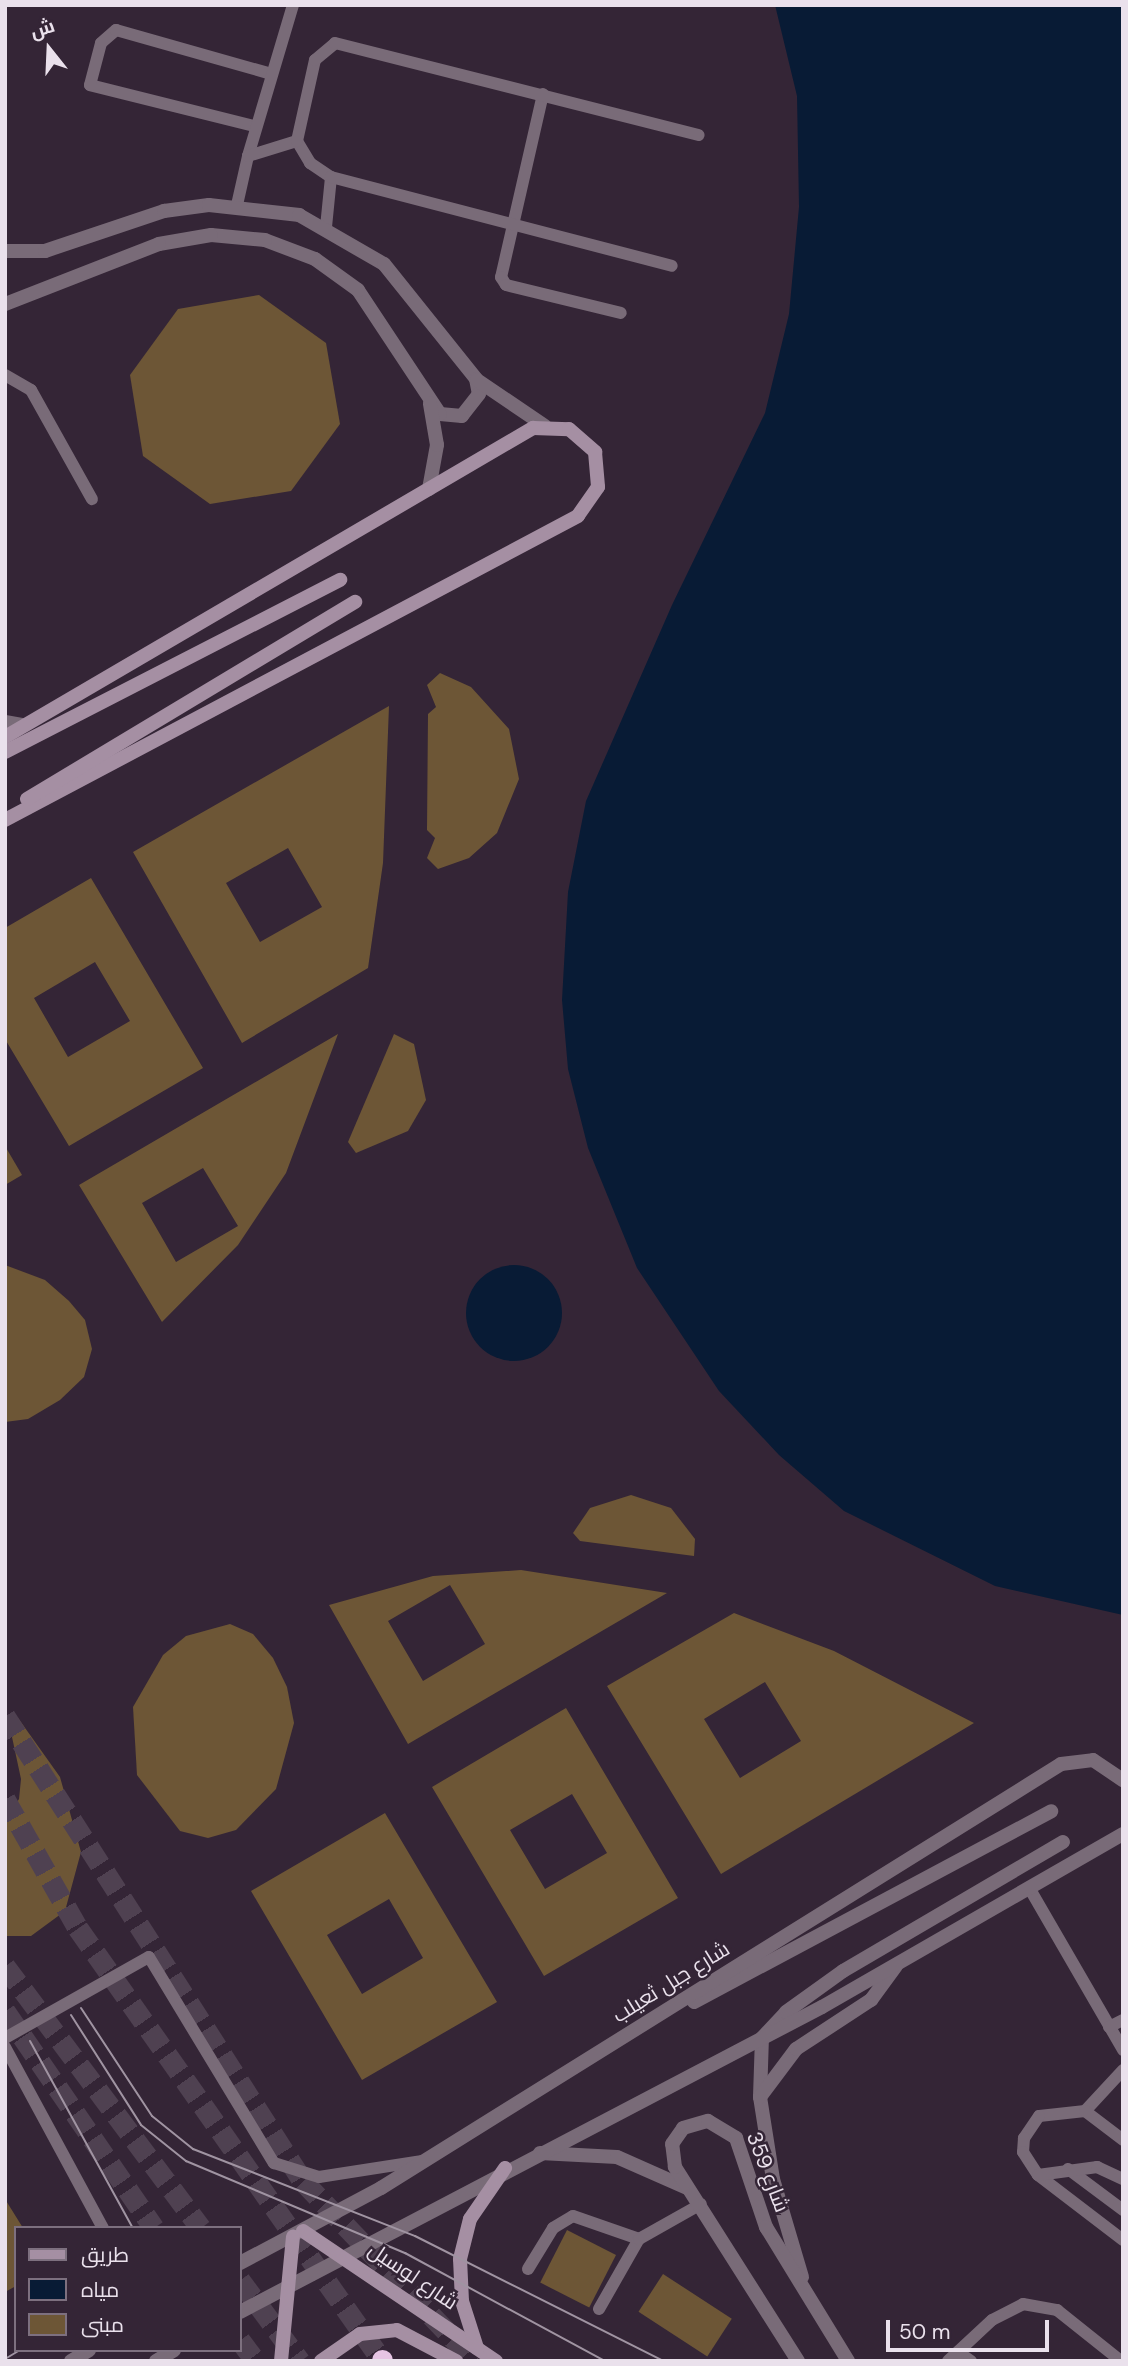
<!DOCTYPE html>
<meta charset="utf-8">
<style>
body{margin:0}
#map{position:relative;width:1128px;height:2366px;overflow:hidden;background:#342536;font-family:"DM Sans",Cairo,sans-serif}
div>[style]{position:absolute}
.water>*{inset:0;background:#081b35}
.round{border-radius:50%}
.building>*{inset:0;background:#6d5636;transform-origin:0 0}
.highway-tunnel>*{height:21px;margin-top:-10.5px;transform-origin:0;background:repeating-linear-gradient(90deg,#4f4151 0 21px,transparent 0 31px)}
.lane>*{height:12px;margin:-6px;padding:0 6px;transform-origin:6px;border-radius:6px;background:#796b78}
.street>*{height:14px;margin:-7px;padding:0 7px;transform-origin:7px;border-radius:7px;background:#796b78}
.secondary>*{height:14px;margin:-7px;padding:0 7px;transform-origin:7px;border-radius:7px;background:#a58fa3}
.highway>*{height:21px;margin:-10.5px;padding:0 10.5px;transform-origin:10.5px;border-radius:10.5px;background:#e6c4e3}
.tram>*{height:2px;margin:-1px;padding:0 1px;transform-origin:1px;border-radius:1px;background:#a094a2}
span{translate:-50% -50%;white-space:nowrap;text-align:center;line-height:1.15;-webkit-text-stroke:5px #342536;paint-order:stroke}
.street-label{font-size:21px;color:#eae1ec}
.frame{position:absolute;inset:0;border:7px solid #eae1ec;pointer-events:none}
.legend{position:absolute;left:14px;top:2226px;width:228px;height:126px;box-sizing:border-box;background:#342536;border:2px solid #7d707f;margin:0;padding:9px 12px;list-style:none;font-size:21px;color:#eae1ec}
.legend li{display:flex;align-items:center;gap:14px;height:35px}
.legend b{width:35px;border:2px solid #7d707f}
.north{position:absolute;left:14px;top:14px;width:70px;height:70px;-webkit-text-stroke:5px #342536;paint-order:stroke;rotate:342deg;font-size:19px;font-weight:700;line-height:28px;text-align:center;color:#eae1ec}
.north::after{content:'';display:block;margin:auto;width:24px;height:32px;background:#eae1ec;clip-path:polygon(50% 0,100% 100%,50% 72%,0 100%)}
.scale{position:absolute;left:886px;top:2320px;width:163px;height:32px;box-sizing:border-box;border:4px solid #eae1ec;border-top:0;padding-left:9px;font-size:21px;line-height:24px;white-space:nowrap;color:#eae1ec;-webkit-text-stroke:5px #342536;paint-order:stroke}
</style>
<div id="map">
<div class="water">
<i style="clip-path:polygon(775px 5px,1123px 5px,1123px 1615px,995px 1586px,844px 1511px,779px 1455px,719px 1391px,637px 1268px,588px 1148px,568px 1069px,562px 1000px,568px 892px,586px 801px,672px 605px,765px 413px,789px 314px,799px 207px,797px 96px)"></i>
<i class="round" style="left:466px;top:1265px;width:96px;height:96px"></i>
</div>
<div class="building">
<i style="clip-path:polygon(259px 295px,326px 343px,340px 424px,291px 491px,210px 504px,143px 456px,130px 375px,178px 309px)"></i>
<i style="clip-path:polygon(440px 673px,471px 687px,509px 729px,519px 779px,497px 833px,469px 858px,438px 869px,427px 858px,435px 838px,427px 830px,428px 714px,436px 707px,427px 685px)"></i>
<i style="clip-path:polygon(evenodd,389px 706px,383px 863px,368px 968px,242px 1043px,133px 852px,389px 706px,288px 848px,322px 907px,260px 942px,226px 883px,288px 848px)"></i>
<i style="clip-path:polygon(evenodd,91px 878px,203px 1068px,69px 1146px,5px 1039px,5px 928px,91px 878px,95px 962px,130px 1021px,68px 1057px,34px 998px,95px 962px)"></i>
<i style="clip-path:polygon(evenodd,338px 1034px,286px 1173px,238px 1245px,162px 1322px,79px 1185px,338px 1034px,203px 1168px,238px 1226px,176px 1262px,142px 1203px,203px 1168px)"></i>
<i style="clip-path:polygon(394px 1034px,414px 1044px,426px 1100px,408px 1131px,356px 1153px,348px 1142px)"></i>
<i style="clip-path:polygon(5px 1146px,22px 1175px,5px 1185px)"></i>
<i style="clip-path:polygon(5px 1265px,45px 1280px,69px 1301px,85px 1320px,92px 1349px,84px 1377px,60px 1400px,28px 1419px,5px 1422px)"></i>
<i style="clip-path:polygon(631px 1495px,671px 1508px,695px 1539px,694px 1556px,580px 1541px,573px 1533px,590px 1508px)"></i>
<i style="clip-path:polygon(evenodd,521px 1570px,667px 1593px,408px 1744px,329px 1605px,433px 1576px,521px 1570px,450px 1585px,485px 1644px,423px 1681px,388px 1621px,450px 1585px)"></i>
<i style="clip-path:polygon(evenodd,734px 1613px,834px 1651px,974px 1723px,721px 1874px,607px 1686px,734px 1613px,765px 1682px,801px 1741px,740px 1778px,704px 1719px,765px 1682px)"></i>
<i style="clip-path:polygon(230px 1624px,253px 1634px,273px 1658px,287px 1687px,294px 1723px,276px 1789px,236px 1830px,208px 1838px,180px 1831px,137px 1775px,133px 1707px,163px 1655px,186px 1636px)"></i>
<i style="clip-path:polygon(evenodd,566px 1708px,678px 1898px,544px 1976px,432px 1787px,566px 1708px,572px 1794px,607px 1853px,545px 1889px,510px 1830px,572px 1794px)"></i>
<i style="clip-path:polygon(18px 1718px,60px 1777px,81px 1852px,65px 1911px,31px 1936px,5px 1936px,5px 1821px,19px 1799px,21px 1779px,9px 1723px)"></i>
<i style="clip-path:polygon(evenodd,385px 1813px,497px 2002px,362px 2080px,251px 1891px,385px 1813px,389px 1899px,423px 1958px,362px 1994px,327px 1935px,389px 1899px)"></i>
<i style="clip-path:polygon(5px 2199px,23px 2228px,16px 2228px,16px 2286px,5px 2292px)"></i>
<i style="left:567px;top:2230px;width:55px;height:59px;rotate:27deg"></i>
<i style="left:663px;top:2274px;width:82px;height:45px;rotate:33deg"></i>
</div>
<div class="highway-tunnel">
<i style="left:5px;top:1716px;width:552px;rotate:57.35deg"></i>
<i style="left:303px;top:2181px;width:249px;rotate:46.3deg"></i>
<i style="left:5px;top:1799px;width:148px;rotate:60.5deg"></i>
<i style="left:78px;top:1928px;width:528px;rotate:54.87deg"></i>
<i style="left:5px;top:1966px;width:327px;rotate:53.2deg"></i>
<i style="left:5px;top:2011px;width:263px;rotate:55.5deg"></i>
<i style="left:240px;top:2280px;width:101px;rotate:53.5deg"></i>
<i style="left:240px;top:2340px;width:26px;rotate:53deg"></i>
</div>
<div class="lane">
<i style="left:543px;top:94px;width:188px;rotate:102.9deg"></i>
<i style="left:501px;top:277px;width:9px;rotate:58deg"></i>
<i style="left:506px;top:285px;width:118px;rotate:13.7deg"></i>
<i style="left:254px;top:126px;width:169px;rotate:-166deg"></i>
<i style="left:90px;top:85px;width:43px;rotate:-75.3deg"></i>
<i style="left:101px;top:43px;width:20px;rotate:-41deg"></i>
<i style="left:116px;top:30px;width:162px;rotate:15.8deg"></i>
<i style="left:297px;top:141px;width:26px;rotate:59deg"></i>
<i style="left:310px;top:163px;width:25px;rotate:34deg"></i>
<i style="left:331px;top:177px;width:50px;rotate:95.7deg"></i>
<i style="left:248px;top:156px;width:158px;rotate:-73.4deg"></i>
<i style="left:331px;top:177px;width:352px;rotate:14.6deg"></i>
<i style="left:237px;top:205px;width:50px;rotate:-77.3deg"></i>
<i style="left:248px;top:156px;width:51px;rotate:-17deg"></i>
<i style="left:297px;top:141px;width:83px;rotate:-77.5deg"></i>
<i style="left:315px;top:60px;width:26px;rotate:-40deg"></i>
<i style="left:335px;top:43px;width:375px;rotate:14.2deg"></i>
<i style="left:5px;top:375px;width:30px;rotate:30deg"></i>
<i style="left:31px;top:390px;width:125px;rotate:60.8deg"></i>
<i style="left:1031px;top:1891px;width:184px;rotate:59.9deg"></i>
<i style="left:1109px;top:2027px;width:16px;rotate:-27deg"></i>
<i style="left:5px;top:2038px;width:165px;rotate:-29.4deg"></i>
<i style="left:149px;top:1957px;width:241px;rotate:58.8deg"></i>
<i style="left:274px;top:2163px;width:47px;rotate:17.3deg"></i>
<i style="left:319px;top:2177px;width:103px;rotate:-8.9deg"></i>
<i style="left:5px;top:2047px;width:206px;rotate:61.6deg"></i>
<i style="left:1123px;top:2070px;width:56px;rotate:132.8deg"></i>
<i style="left:1085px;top:2111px;width:46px;rotate:173.8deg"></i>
<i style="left:1039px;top:2116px;width:27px;rotate:124deg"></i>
<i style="left:1024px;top:2138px;width:14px;rotate:94deg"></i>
<i style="left:1023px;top:2152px;width:27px;rotate:57deg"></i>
<i style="left:1038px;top:2175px;width:107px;rotate:37.4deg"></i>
<i style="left:1085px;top:2111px;width:48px;rotate:37.3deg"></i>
<i style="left:1068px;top:2169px;width:69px;rotate:36.7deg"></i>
<i style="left:1038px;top:2175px;width:60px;rotate:-7.7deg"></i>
<i style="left:1097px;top:2167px;width:29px;rotate:25deg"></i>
<i style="left:528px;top:2269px;width:48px;rotate:-58.6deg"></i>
<i style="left:553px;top:2228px;width:23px;rotate:-31deg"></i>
<i style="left:573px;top:2216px;width:70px;rotate:19.2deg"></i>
<i style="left:599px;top:2309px;width:81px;rotate:-60.3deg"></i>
<i style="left:639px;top:2239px;width:71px;rotate:-29.4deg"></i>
<i style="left:958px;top:2352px;width:16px;rotate:35deg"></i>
<i style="left:948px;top:2361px;width:60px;rotate:-43deg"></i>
<i style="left:992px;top:2320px;width:35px;rotate:-27deg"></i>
<i style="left:1023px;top:2304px;width:35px;rotate:10deg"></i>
<i style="left:1057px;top:2310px;width:82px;rotate:38.6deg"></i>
</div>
<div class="street">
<i style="left:5px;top:251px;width:40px"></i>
<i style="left:45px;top:251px;width:126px;rotate:-18.6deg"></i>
<i style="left:164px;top:211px;width:45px;rotate:-7.6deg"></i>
<i style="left:209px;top:205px;width:91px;rotate:6.3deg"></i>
<i style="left:299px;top:215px;width:98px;rotate:30deg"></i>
<i style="left:384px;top:264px;width:147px;rotate:51.3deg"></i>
<i style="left:476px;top:379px;width:15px;rotate:79deg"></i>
<i style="left:479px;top:394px;width:28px;rotate:128deg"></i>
<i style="left:462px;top:416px;width:22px;rotate:-175deg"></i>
<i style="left:440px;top:414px;width:149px;rotate:-123.5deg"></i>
<i style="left:358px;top:290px;width:53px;rotate:-144.2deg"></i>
<i style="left:315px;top:259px;width:53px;rotate:-159.2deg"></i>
<i style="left:265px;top:240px;width:54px;rotate:-174.7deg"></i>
<i style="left:211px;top:235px;width:53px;rotate:170.2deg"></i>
<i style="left:159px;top:244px;width:165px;rotate:158.7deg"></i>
<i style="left:477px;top:380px;width:82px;rotate:34.1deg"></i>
<i style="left:429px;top:489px;width:45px;rotate:-79.7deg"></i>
<i style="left:437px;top:445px;width:42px;rotate:-99.7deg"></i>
<i style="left:5px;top:722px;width:17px;rotate:10deg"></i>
<i style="left:694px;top:2002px;width:405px;rotate:-28.1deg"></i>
<i style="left:760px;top:2097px;width:59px;rotate:-88.1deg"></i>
<i style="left:762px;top:2038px;width:35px;rotate:-47deg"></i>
<i style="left:786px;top:2012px;width:70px;rotate:-35.7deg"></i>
<i style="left:843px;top:1971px;width:255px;rotate:-30.4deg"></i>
<i style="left:540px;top:2153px;width:77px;rotate:3deg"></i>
<i style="left:617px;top:2157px;width:77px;rotate:23.9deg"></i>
<i style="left:240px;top:2263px;width:160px;rotate:-28deg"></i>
<i style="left:381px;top:2188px;width:801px;rotate:-31.94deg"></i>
<i style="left:1061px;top:1764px;width:32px;rotate:-7deg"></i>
<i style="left:1093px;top:1760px;width:36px;rotate:34deg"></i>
<i style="left:802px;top:2277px;width:102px;rotate:-106.5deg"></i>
<i style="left:773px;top:2179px;width:83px;rotate:-99deg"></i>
<i style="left:760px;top:2097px;width:60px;rotate:-53.1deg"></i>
<i style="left:796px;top:2049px;width:90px;rotate:-33.2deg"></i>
<i style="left:871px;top:2000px;width:42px;rotate:-53.7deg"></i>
<i style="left:240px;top:2312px;width:657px;rotate:-27.66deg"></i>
<i style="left:822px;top:2007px;width:347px;rotate:-29.9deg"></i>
<i style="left:71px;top:2361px;width:21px;rotate:-31deg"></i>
<i style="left:156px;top:2361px;width:21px;rotate:-31deg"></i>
<i style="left:798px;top:2361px;width:230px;rotate:-122.4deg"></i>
<i style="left:675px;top:2167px;width:23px;rotate:-97deg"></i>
<i style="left:672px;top:2144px;width:19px;rotate:-55deg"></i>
<i style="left:683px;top:2128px;width:26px;rotate:-16deg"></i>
<i style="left:708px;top:2121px;width:33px;rotate:31deg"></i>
<i style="left:736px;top:2138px;width:94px;rotate:71.4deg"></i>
<i style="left:766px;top:2227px;width:157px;rotate:58.5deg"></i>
</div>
<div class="secondary">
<i style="left:5px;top:737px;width:612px;rotate:-30.34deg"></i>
<i style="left:533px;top:428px;width:36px;rotate:2deg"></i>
<i style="left:569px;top:429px;width:35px;rotate:41deg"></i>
<i style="left:595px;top:452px;width:35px;rotate:85deg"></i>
<i style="left:598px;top:487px;width:35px;rotate:125deg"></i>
<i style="left:578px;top:516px;width:649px;rotate:152.05deg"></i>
<i style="left:5px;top:752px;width:377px;rotate:-27.2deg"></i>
<i style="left:27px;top:799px;width:383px;rotate:-31deg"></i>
<i style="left:303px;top:2231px;width:233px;rotate:34deg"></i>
<i style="left:477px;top:2348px;width:49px;rotate:-107.7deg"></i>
<i style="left:462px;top:2301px;width:42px;rotate:-92.7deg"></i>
<i style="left:460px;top:2259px;width:41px;rotate:-76deg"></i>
<i style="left:470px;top:2219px;width:62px;rotate:-55.5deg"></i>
<i style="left:281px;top:2361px;width:125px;rotate:-84.5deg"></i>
<i style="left:321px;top:2361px;width:47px;rotate:-34.7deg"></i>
<i style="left:360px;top:2334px;width:37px;rotate:-6deg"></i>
<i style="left:397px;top:2330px;width:67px;rotate:27.7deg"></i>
</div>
<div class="highway">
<i style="left:382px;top:2360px;width:1px;rotate:90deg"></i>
</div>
<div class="tram">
<i style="left:81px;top:2008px;width:129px;rotate:56.7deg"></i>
<i style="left:152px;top:2116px;width:53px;rotate:38.8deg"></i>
<i style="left:193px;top:2149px;width:238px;rotate:21.4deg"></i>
<i style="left:415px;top:2236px;width:279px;rotate:26.7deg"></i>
<i style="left:71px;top:2015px;width:130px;rotate:57.5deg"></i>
<i style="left:141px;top:2125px;width:58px;rotate:38.7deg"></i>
<i style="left:186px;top:2161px;width:238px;rotate:22.8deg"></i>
<i style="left:405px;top:2253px;width:227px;rotate:28.4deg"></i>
<i style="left:30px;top:2041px;width:213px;rotate:61.2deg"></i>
<i style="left:5px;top:2359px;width:17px;rotate:-31deg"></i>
</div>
<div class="street-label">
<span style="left:671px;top:1982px;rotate:-32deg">شارع جبل ثعيلب</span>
<span style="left:768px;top:2172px;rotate:69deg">شارع 359</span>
<span style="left:413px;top:2276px;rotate:34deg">شارع لوسيل</span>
</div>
<div class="frame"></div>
<ul class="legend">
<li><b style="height:9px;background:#a58fa3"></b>طريق</li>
<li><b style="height:19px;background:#081b35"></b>مياه</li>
<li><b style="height:19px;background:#6d5636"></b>مبنى</li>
</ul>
<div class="north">ش</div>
<div class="scale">50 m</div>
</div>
